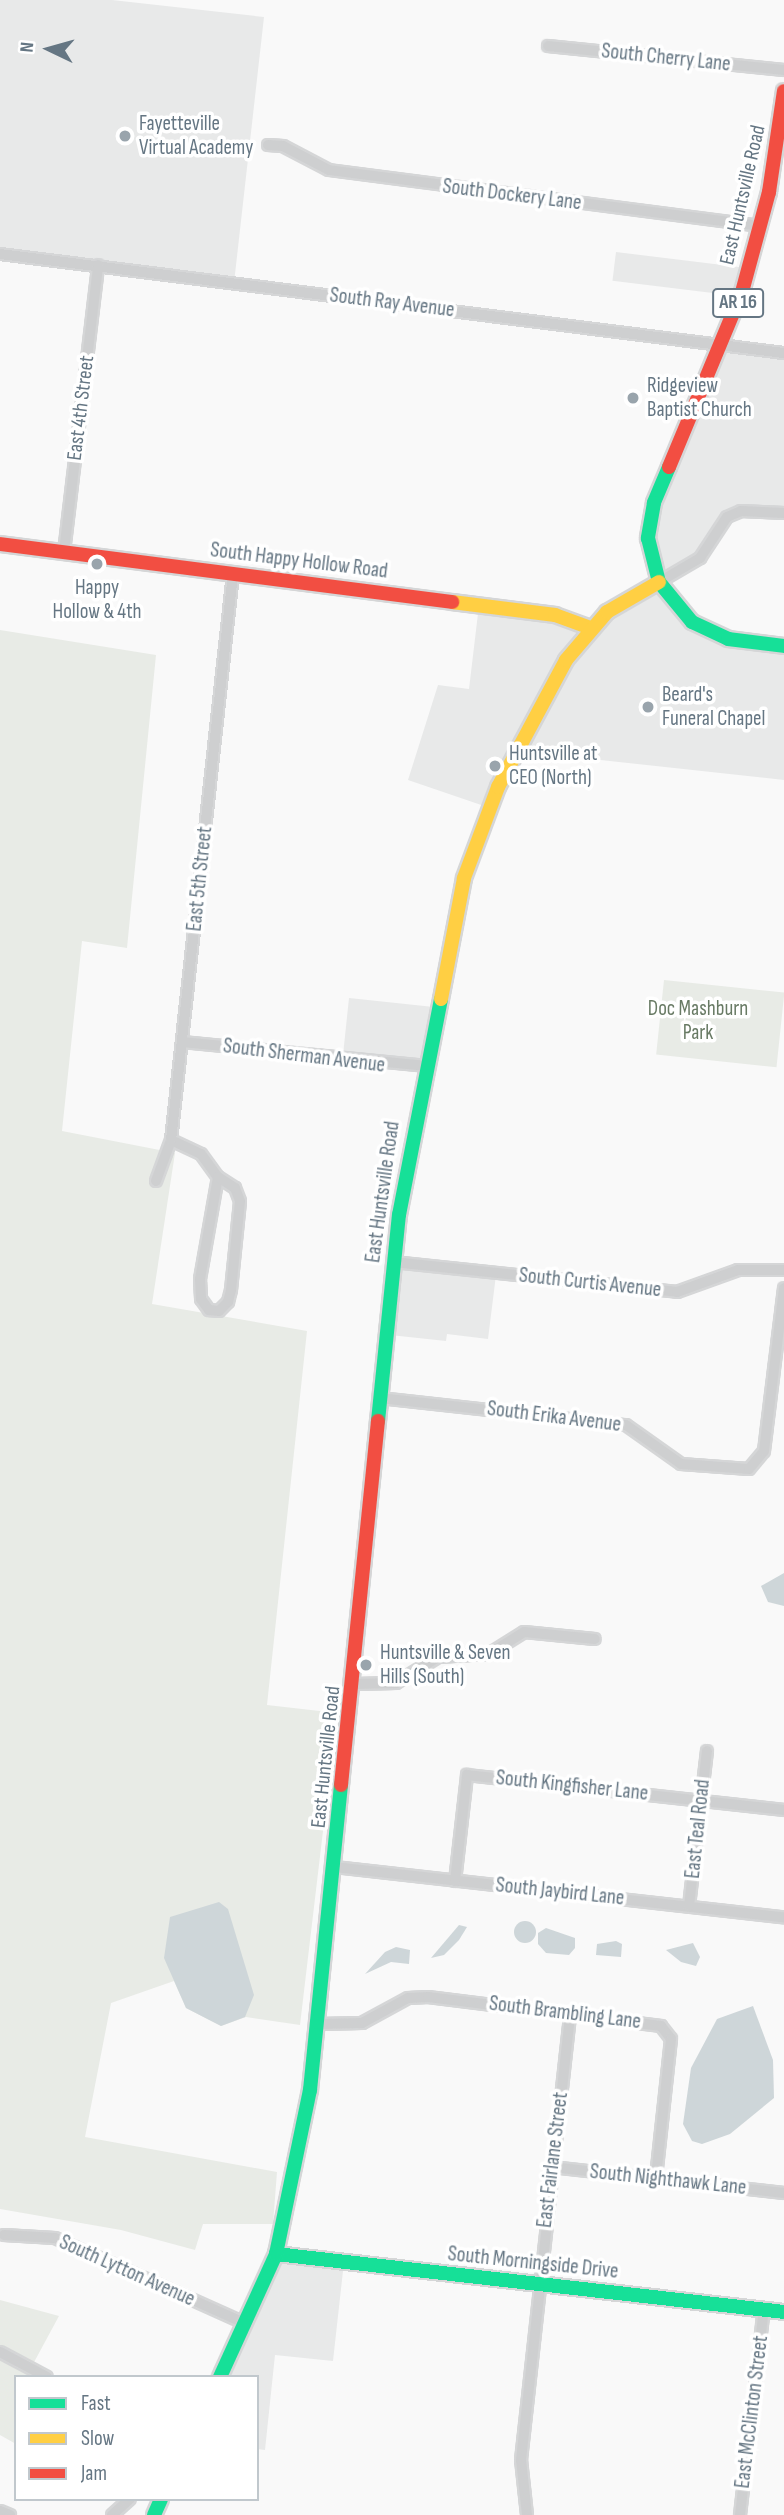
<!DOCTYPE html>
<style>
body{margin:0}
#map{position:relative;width:784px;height:2515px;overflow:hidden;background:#f9f9f9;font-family:"Sofia Sans Condensed",sans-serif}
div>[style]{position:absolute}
.built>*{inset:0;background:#e8e9e9;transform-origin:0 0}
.green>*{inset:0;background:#e8ebe6;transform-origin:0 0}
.water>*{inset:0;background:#ced6d9}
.round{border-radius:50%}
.roads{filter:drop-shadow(2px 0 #d5d6d7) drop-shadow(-2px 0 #d5d6d7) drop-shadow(0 2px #d5d6d7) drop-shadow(0 -2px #d5d6d7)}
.street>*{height:10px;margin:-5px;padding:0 5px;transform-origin:5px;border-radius:5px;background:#cecfd0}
.fast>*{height:14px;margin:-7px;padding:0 7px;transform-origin:7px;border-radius:7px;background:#16e098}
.slow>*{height:14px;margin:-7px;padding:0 7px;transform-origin:7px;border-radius:7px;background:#ffcf43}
.jam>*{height:14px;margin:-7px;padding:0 7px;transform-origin:7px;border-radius:7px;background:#f24e42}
.dots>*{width:19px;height:19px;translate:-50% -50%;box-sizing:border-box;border:4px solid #fff;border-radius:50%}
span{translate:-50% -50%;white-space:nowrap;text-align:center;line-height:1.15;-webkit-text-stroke:7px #fff;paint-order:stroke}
.shield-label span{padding:2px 5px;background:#fff;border:2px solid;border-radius:5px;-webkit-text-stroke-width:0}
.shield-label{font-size:19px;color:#657683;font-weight:700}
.street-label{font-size:21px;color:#657683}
.poi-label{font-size:21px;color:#657683}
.left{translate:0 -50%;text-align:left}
.park-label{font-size:21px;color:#687a64}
.legend{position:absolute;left:14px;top:2375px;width:245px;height:126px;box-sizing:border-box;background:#fff;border:2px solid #c1c8cd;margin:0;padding:9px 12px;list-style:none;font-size:21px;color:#657683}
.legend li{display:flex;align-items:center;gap:14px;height:35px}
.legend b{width:35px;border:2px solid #c1c8cd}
.north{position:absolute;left:14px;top:14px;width:70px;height:70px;-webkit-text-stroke:5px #fff;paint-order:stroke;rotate:275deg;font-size:19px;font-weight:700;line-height:28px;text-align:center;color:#657683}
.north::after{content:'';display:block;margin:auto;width:24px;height:32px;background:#657683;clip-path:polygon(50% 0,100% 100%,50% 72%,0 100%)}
</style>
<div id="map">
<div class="built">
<i style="clip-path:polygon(0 0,112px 0,264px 17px,234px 283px,0 254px)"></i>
<i style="left:616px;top:252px;width:134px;height:29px;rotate:7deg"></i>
<i style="clip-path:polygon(723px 345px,784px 353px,784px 513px,727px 517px,707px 549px,659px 582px,692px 622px,784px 646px,784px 780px,518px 751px,490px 808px,408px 780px,438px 685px,469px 689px,479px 605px,591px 628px,659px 582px,648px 538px)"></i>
<i style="left:349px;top:998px;width:90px;height:62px;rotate:6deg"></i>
<i style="clip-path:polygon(396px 1265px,496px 1275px,488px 1339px,447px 1334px,446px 1341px,390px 1335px)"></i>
<i style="clip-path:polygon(276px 2254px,344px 2262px,333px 2361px,275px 2355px,265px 2450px,257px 2449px,257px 2377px,220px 2377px)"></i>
</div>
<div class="green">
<i style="clip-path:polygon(0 630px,156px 655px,127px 948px,82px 941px,62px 1131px,175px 1153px,152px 1304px,307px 1331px,267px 1705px,337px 1713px,300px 2025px,246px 2017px,221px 2026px,186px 2008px,174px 1981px,111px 2003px,85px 2137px,277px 2172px,273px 2224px,203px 2224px,195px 2250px,121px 2230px,0 2209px)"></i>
<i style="left:664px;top:980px;width:121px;height:75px;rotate:6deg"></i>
<i style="clip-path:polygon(0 2300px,59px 2316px,26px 2377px,16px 2377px,16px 2444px,0 2435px)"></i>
</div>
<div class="water">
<i style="clip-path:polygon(784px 1573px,784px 1606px,768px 1602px,761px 1586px)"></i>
<i style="clip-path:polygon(219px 1902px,228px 1909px,254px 1995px,245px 2017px,221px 2026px,186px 2008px,164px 1958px,170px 1917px)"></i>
<i class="round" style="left:514px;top:1921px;width:22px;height:22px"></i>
<i style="clip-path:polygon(459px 1925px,467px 1927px,459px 1940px,444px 1955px,431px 1958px)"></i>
<i style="clip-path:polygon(546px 1928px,575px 1938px,575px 1948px,569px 1955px,546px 1953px,538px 1944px,538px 1933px)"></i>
<i style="clip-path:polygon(616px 1941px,622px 1944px,621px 1957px,596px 1955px,597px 1944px)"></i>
<i style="clip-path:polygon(693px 1943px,700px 1957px,696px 1966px,681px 1962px,666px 1950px)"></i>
<i style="clip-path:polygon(396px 1947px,410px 1950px,409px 1964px,391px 1962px,365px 1974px,385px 1952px)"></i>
<i style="clip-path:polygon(753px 2006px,773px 2060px,774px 2098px,730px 2134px,702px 2144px,692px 2141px,683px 2124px,691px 2068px,717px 2019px)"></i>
</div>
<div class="roads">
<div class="street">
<i style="left:548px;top:46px;width:237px;rotate:5.8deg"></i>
<i style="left:268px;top:145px;width:15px;rotate:4deg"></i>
<i style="left:283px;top:146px;width:52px;rotate:27.6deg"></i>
<i style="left:329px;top:170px;width:436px;rotate:7.4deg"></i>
<i style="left:0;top:254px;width:790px;rotate:7.2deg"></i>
<i style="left:64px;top:552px;width:289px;rotate:-83.2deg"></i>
<i style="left:659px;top:582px;width:48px;rotate:-30.3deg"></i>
<i style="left:700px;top:558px;width:49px;rotate:-56.6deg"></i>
<i style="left:727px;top:517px;width:15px;rotate:-23deg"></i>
<i style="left:741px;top:511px;width:43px;rotate:2.7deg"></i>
<i style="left:182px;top:1042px;width:244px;rotate:5.6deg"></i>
<i style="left:171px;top:1140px;width:33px;rotate:25deg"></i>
<i style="left:201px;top:1154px;width:29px;rotate:54deg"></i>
<i style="left:218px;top:1177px;width:104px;rotate:100deg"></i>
<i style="left:200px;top:1279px;width:20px;rotate:87deg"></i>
<i style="left:201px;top:1299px;width:14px;rotate:54deg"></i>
<i style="left:209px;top:1310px;width:10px;rotate:6deg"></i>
<i style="left:219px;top:1311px;width:13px;rotate:-45deg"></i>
<i style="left:228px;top:1302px;width:12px;rotate:-76deg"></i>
<i style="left:231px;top:1290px;width:89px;rotate:-84.2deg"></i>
<i style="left:240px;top:1201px;width:14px;rotate:-111deg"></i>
<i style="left:235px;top:1188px;width:20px;rotate:-147deg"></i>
<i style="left:156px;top:1181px;width:44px;rotate:-69.9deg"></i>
<i style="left:171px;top:1140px;width:569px;rotate:-83.75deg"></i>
<i style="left:393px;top:1262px;width:286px;rotate:6deg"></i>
<i style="left:677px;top:1292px;width:65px;rotate:-19.8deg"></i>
<i style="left:738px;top:1270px;width:46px"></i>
<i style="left:380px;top:1398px;width:247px;rotate:6.3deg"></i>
<i style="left:626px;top:1425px;width:67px;rotate:35.3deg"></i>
<i style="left:681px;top:1464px;width:68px;rotate:4.2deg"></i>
<i style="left:749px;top:1469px;width:23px;rotate:-50deg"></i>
<i style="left:764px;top:1451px;width:164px;rotate:-83deg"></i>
<i style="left:354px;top:1684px;width:42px;rotate:-1.4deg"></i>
<i style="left:396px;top:1683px;width:49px;rotate:-31.8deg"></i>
<i style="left:438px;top:1657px;width:51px;rotate:-3.4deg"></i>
<i style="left:489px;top:1654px;width:41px;rotate:-32.2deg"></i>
<i style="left:524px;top:1632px;width:71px;rotate:5.6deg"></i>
<i style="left:335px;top:1867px;width:452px;rotate:6.4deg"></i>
<i style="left:455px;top:1881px;width:107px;rotate:-83.5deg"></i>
<i style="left:467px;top:1775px;width:319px;rotate:6.3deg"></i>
<i style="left:689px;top:1906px;width:156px;rotate:-83.4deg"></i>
<i style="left:319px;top:2024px;width:43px;rotate:-1.3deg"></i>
<i style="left:362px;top:2023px;width:52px;rotate:-28.5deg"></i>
<i style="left:408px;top:1998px;width:20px;rotate:-3deg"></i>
<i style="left:428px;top:1997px;width:235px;rotate:7.1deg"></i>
<i style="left:661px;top:2026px;width:16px;rotate:52deg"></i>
<i style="left:671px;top:2039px;width:140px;rotate:96.2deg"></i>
<i style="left:552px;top:2167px;width:233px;rotate:6.4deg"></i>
<i style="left:4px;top:2235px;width:51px;rotate:3.4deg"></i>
<i style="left:55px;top:2238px;width:209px;rotate:24.2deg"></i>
<i style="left:0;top:2352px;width:53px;rotate:28deg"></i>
<i style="left:0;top:2511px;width:11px;rotate:22deg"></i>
<i style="left:112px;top:2515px;width:24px;rotate:-42deg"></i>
<i style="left:527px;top:2515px;width:55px;rotate:-96.2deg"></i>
<i style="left:521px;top:2460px;width:450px;rotate:-83.7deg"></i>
<i style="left:740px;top:2515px;width:207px;rotate:-83.4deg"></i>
</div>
<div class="fast">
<i style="left:669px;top:467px;width:39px;rotate:113deg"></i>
<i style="left:654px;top:503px;width:36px;rotate:100deg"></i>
<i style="left:648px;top:538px;width:45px;rotate:76deg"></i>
<i style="left:659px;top:582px;width:52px;rotate:50.5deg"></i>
<i style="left:692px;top:622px;width:40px;rotate:25deg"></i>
<i style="left:728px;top:639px;width:56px;rotate:7.1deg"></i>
<i style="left:378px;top:1421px;width:207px;rotate:-84.2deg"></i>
<i style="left:399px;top:1215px;width:220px;rotate:-79deg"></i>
<i style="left:276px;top:2254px;width:511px;rotate:6.51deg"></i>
<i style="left:220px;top:2377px;width:135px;rotate:-65.5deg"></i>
<i style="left:276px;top:2254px;width:167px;rotate:-78.3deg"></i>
<i style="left:310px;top:2090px;width:307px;rotate:-84.2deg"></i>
<i style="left:154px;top:2515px;width:17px;rotate:-66deg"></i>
</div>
<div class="slow">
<i style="left:452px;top:602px;width:104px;rotate:7.2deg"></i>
<i style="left:555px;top:615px;width:38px;rotate:20deg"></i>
<i style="left:441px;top:999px;width:123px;rotate:-79.2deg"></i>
<i style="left:464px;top:878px;width:97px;rotate:-69.5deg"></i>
<i style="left:498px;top:787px;width:144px;rotate:-61.8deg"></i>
<i style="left:566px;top:660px;width:63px;rotate:-49.5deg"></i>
<i style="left:607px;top:612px;width:60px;rotate:-30deg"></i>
</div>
<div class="jam">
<i style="left:669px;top:467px;width:190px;rotate:-67.4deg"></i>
<i style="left:742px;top:292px;width:104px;rotate:-74.9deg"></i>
<i style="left:769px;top:192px;width:102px;rotate:-81.6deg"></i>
<i style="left:0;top:544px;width:456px;rotate:7.3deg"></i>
<i style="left:341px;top:1785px;width:366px;rotate:-84.2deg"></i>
</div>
</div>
<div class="dots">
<i style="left:125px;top:136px;background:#99a4ac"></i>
<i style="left:633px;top:398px;background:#99a4ac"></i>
<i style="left:97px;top:564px;background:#99a4ac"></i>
<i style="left:648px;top:707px;background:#99a4ac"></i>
<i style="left:495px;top:766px;background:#99a4ac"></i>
<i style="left:366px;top:1665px;background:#99a4ac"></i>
</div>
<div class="shield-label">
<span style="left:738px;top:303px">AR 16</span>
</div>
<div class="street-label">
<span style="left:666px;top:58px;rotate:6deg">South Cherry Lane</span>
<span style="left:512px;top:195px;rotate:7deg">South Dockery Lane</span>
<span style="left:743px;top:195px;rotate:-77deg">East Huntsville Road</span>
<span style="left:392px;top:303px;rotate:7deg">South Ray Avenue</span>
<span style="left:81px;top:408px;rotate:-83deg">East 4th Street</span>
<span style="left:299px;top:561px;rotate:7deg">South Happy Hollow Road</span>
<span style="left:200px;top:879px;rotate:-84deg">East 5th Street</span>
<span style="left:304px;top:1056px;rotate:7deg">South Sherman Avenue</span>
<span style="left:383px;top:1192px;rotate:-82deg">East Huntsville Road</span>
<span style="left:590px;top:1283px;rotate:6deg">South Curtis Avenue</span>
<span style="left:554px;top:1417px;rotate:7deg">South Erika Avenue</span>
<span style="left:326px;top:1757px;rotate:-84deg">East Huntsville Road</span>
<span style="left:572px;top:1786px;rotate:6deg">South Kingfisher Lane</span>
<span style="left:698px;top:1829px;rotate:-84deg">East Teal Road</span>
<span style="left:560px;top:1892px;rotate:6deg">South Jaybird Lane</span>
<span style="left:565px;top:2013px;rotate:7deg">South Brambling Lane</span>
<span style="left:553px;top:2160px;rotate:-83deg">East Fairlane Street</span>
<span style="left:668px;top:2180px;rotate:6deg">South Nighthawk Lane</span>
<span style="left:533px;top:2263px;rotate:6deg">South Morningside Drive</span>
<span style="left:127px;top:2271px;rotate:24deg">South Lytton Avenue</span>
<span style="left:752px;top:2412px;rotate:-83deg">East McClinton Street</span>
</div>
<div class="poi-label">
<span class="left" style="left:139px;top:136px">Fayetteville<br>Virtual Academy</span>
<span class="left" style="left:647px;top:398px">Ridgeview<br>Baptist Church</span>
<span style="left:97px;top:600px">Happy<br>Hollow &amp; 4th</span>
<span class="left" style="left:662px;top:707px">Beard's<br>Funeral Chapel</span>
<span class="left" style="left:509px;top:766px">Huntsville at<br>CEO (North)</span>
<span class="left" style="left:380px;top:1665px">Huntsville &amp; Seven<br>Hills (South)</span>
</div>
<div class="park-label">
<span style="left:698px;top:1021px">Doc Mashburn<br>Park</span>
</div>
<ul class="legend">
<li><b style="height:9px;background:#16e098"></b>Fast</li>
<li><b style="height:9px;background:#ffcf43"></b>Slow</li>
<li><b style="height:9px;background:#f24e42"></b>Jam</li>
</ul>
<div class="north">N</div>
</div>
